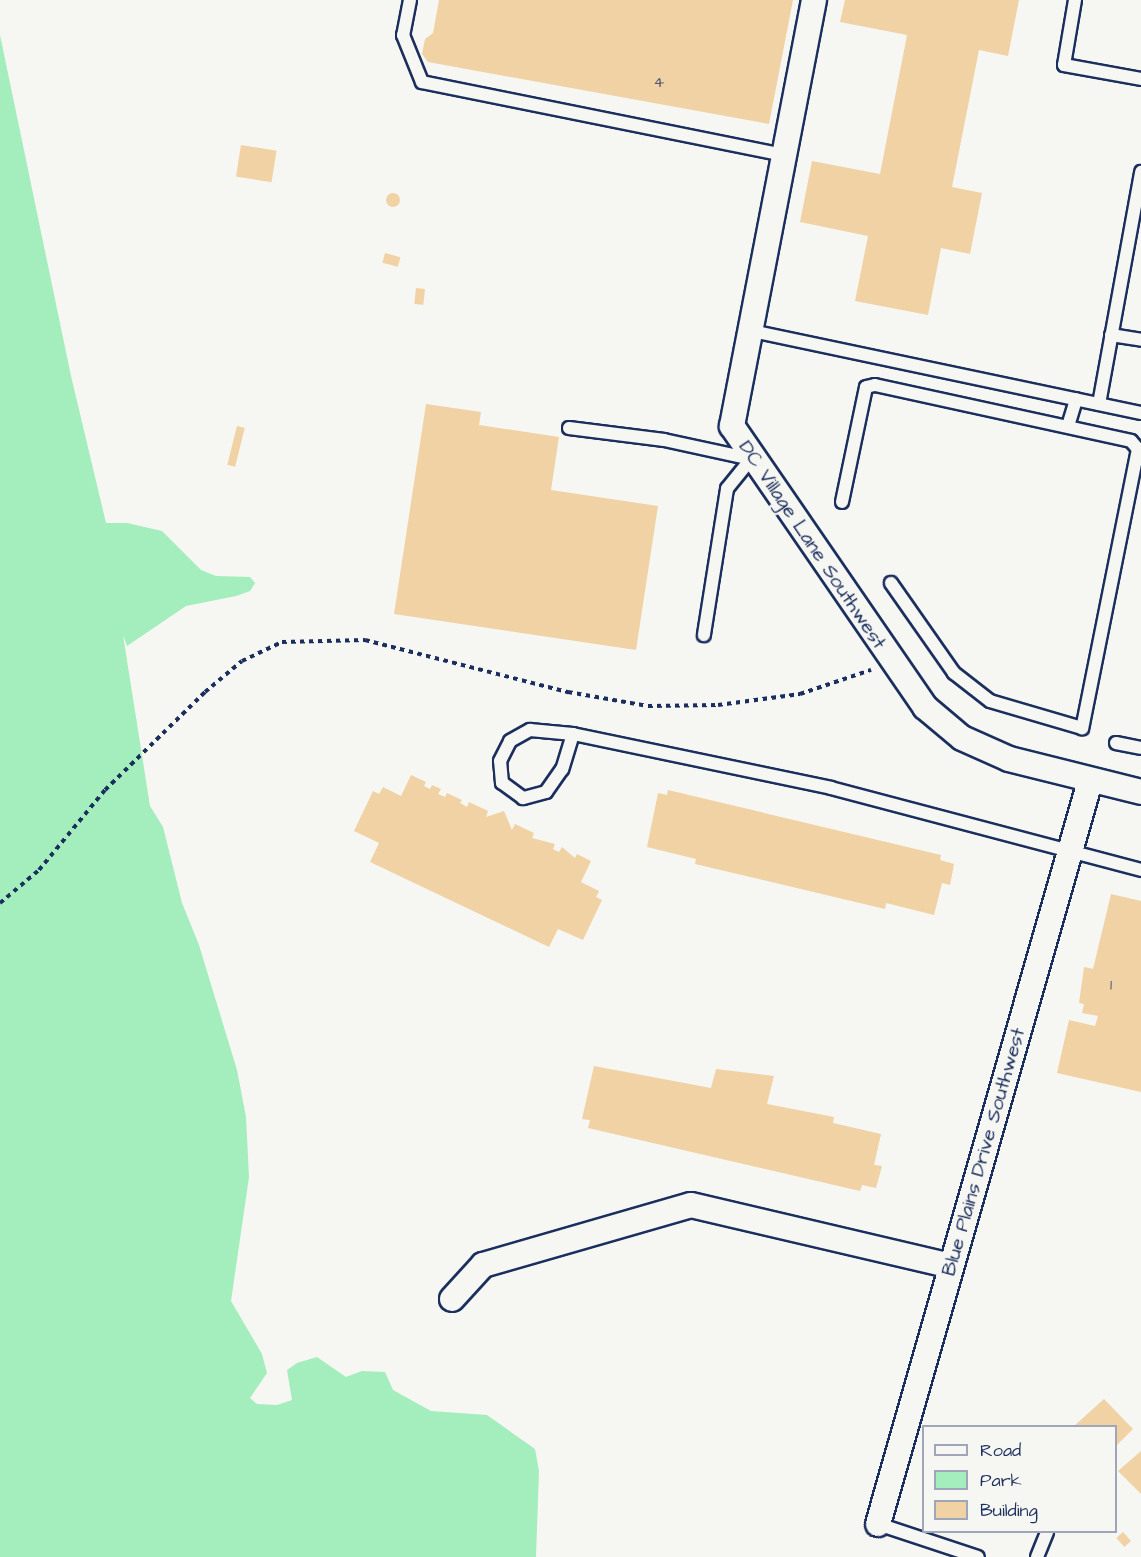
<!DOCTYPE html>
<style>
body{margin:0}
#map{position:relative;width:1141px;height:1557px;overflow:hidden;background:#f6f6f2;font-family:"Architects Daughter",sans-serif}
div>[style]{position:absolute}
.green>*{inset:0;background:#a4edbc}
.building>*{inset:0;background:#f1d2a4;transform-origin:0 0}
.round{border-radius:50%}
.path>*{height:4px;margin-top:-2px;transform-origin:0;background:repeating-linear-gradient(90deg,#1b2f5e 0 4.5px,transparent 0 9px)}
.roads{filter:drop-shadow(2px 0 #1b2f5e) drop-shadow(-2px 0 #1b2f5e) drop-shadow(0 2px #1b2f5e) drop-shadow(0 -2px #1b2f5e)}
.lane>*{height:12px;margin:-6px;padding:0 6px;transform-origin:6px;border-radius:6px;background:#f6f6f2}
.street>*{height:24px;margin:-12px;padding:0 12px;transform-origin:12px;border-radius:12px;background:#f6f6f2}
span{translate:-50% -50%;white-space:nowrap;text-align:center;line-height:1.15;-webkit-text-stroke:4.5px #f6f6f2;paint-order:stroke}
.number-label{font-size:16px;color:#505870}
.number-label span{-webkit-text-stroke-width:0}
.street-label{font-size:20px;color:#1b2f5e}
.legend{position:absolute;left:922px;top:1425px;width:195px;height:108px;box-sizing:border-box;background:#f6f6f2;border:2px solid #9ea6b7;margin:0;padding:8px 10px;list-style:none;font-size:18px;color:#1b2f5e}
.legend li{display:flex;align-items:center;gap:12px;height:30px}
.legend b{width:30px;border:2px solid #9ea6b7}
</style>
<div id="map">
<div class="green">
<i style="clip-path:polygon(0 35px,71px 376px,106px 523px,127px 523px,162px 531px,201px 570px,216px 576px,250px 577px,255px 583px,250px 591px,236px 596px,186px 606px,127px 646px,123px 635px,150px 806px,163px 827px,182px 903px,199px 945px,237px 1070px,246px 1117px,249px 1177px,231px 1301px,262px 1354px,267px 1373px,250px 1398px,257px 1404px,277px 1405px,292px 1400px,287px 1370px,297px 1363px,317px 1357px,346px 1377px,362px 1371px,385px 1372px,393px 1390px,431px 1411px,487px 1415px,535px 1449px,539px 1471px,536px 1557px,0 1557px)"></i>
</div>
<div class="building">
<i style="clip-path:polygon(439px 0,793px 0,769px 124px,428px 62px,422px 54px,425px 39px,433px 33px)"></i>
<i style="clip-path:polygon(845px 0,1019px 0,1008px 56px,979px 50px,952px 187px,982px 193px,970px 254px,941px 248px,928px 315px,855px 301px,868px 236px,800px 222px,812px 161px,880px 174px,907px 35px,840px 22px)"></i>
<i style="left:241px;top:145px;width:36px;height:32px;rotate:9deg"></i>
<i class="round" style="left:386px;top:193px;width:14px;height:14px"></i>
<i style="left:385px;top:253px;width:16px;height:10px;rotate:15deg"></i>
<i style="left:416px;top:288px;width:9px;height:16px;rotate:6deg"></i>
<i style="clip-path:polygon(426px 404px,481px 412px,479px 425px,559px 437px,551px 490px,658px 506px,636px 650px,394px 614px)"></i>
<i style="left:237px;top:426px;width:8px;height:40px;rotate:14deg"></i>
<i style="clip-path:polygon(411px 775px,426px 782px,424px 786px,430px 789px,432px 785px,441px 789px,438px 794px,445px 797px,447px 793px,462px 800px,460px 803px,467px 807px,469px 802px,488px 811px,486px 817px,504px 811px,512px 830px,515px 824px,534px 833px,532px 838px,555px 844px,553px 849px,559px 852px,562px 847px,575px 858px,577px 854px,591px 861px,581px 882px,599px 891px,596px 897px,602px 900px,583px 940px,558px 929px,549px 947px,370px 862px,379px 843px,354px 831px,373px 791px,379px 794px,383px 787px,401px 796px)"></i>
<i style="clip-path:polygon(668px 790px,941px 855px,940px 860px,954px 864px,950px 885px,942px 883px,934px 915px,886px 903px,885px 909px,695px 864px,696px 859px,647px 847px,658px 793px,667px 795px)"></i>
<i style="clip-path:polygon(1111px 894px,1141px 901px,1141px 1092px,1057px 1073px,1069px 1020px,1095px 1026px,1098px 1016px,1082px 1013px,1084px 1004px,1079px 1003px,1084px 967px,1093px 969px)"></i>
<i style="clip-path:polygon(594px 1066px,711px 1088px,716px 1069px,774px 1076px,767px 1104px,834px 1117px,833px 1123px,881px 1134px,874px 1165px,882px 1166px,876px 1188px,862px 1185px,860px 1191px,588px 1128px,590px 1120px,582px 1119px)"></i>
<i style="clip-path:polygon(1104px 1399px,1133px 1429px,1116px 1446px,1116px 1426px,1074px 1426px)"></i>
<i style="clip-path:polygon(1141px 1451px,1141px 1494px,1118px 1471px)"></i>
<i style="left:1123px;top:1532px;width:12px;height:9px;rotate:48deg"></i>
</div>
<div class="path">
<i style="left:0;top:903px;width:51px;rotate:-40.2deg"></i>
<i style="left:39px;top:870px;width:104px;rotate:-50.5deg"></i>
<i style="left:105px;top:790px;width:140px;rotate:-44.4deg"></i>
<i style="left:205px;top:692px;width:48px;rotate:-40deg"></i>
<i style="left:242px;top:661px;width:44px;rotate:-25.4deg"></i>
<i style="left:282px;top:642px;width:83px;rotate:-1.4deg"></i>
<i style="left:365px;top:640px;width:210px;rotate:14.4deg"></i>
<i style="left:568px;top:692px;width:81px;rotate:9.9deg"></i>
<i style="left:648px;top:706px;width:70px;rotate:-0.8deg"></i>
<i style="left:718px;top:705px;width:83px;rotate:-7.6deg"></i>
<i style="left:800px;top:694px;width:75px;rotate:-18.7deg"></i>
</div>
<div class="roads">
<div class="lane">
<i style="left:410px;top:0;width:36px;rotate:101deg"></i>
<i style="left:403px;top:35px;width:51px;rotate:68deg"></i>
<i style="left:422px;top:82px;width:370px;rotate:11.4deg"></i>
<i style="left:1075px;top:0;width:66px;rotate:99.6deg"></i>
<i style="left:1064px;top:65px;width:78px;rotate:10.3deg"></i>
<i style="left:752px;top:331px;width:398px;rotate:11.9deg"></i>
<i style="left:1111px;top:335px;width:30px;rotate:9deg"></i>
<i style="left:1099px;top:404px;width:236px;rotate:-79.7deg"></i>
<i style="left:1068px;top:426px;width:28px;rotate:-73deg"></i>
<i style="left:569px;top:428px;width:96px;rotate:7.2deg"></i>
<i style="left:664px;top:440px;width:89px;rotate:12.3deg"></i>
<i style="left:751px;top:459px;width:38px;rotate:129deg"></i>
<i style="left:727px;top:489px;width:148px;rotate:99deg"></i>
<i style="left:842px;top:502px;width:117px;rotate:-78.2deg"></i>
<i style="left:866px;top:387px;width:9px;rotate:-13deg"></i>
<i style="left:875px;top:385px;width:262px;rotate:12.3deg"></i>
<i style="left:1131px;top:441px;width:11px;rotate:49deg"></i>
<i style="left:1138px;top:449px;width:285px;rotate:101.3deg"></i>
<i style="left:1082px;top:728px;width:96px;rotate:-163.6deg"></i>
<i style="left:990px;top:701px;width:46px;rotate:-142.1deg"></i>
<i style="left:954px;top:673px;width:110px;rotate:-125deg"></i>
<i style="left:573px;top:734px;width:37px;rotate:107deg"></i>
<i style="left:562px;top:769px;width:28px;rotate:125deg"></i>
<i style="left:546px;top:792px;width:24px;rotate:165deg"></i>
<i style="left:523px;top:798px;width:26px;rotate:-144deg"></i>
<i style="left:502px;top:783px;width:22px;rotate:-95deg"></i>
<i style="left:500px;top:761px;width:22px;rotate:-63deg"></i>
<i style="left:510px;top:741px;width:23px;rotate:-29deg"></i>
<i style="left:530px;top:730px;width:43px;rotate:5.3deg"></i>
<i style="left:573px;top:734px;width:264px;rotate:11.8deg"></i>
<i style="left:831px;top:788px;width:321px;rotate:14.8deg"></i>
<i style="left:1116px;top:743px;width:25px;rotate:11deg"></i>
<i style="left:878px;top:1524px;width:105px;rotate:18.3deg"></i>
<i style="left:1037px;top:1557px;width:27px;rotate:-68deg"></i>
</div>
<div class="street">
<i style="left:814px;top:0;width:434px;rotate:100.9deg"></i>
<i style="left:732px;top:426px;width:341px;rotate:55.5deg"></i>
<i style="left:925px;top:707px;width:48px;rotate:40deg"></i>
<i style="left:962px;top:738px;width:51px;rotate:24.1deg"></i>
<i style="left:1009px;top:759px;width:136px;rotate:14deg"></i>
<i style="left:452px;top:1299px;width:46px;rotate:-47.6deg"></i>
<i style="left:483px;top:1265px;width:216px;rotate:-16.1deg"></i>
<i style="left:691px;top:1205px;width:267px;rotate:13.2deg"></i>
<i style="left:878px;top:1524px;width:773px;rotate:-74.07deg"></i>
</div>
</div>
<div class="number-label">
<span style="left:659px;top:82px">4</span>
<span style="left:1111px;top:985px">1</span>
</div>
<div class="street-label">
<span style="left:812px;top:545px;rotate:56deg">DC Village Lane Southwest</span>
<span style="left:984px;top:1152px;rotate:-74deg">Blue Plains Drive Southwest</span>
</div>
<ul class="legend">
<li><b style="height:8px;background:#f6f6f2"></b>Road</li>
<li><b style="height:16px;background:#a4edbc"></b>Park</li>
<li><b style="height:16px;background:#f1d2a4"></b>Building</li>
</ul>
</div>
